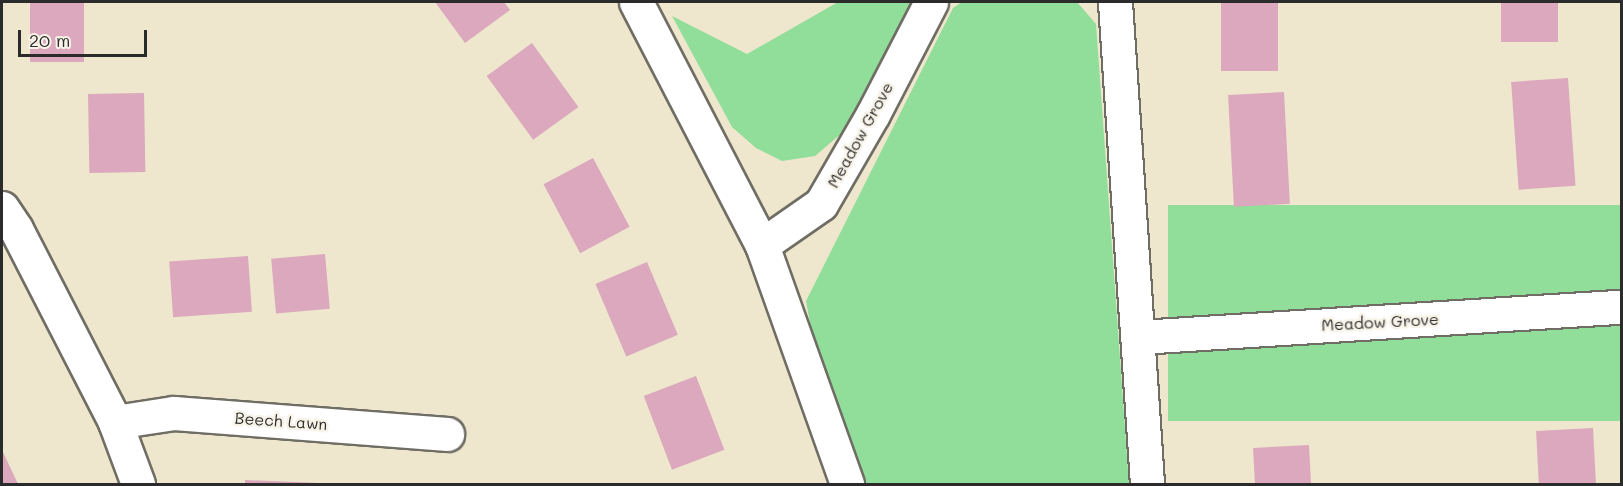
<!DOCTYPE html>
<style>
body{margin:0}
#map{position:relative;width:1623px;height:486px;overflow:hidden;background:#eee7cd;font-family:Mali,sans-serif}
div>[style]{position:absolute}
.green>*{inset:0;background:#91dd9a;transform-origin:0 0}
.building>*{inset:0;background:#dba8bd;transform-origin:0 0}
.roads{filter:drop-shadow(2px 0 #6f6d64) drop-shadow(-2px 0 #6f6d64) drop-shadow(0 2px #6f6d64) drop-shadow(0 -2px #6f6d64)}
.street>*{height:33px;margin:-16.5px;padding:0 16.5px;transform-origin:16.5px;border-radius:16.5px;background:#fff}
span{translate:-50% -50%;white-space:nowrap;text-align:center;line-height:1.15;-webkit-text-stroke:5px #f7f3e8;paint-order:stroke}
.street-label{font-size:16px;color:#2b2b2b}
.frame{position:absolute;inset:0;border:3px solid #2b2b2b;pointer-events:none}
.scale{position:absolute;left:18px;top:30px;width:129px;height:27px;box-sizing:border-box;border:3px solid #2b2b2b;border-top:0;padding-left:8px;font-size:18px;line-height:21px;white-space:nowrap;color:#2b2b2b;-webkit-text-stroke:4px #f7f3e8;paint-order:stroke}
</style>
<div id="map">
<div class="green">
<i style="clip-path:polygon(838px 2px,912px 2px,842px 133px,815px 156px,782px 161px,756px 148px,732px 127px,672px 16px,747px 54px)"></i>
<i style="clip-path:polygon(962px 2px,1077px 2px,1096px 24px,1129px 484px,866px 484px,813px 340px,806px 301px,953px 8px)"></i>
<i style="left:1621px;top:205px;width:216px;height:453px;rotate:90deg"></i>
</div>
<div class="building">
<i style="left:30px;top:2px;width:54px;height:60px"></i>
<i style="clip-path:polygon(435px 2px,504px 2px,510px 10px,465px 43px)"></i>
<i style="left:1221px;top:2px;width:57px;height:69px"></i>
<i style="left:1501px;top:2px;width:57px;height:40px"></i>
<i style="left:532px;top:43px;width:79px;height:56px;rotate:54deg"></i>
<i style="left:1568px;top:78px;width:108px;height:57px;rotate:86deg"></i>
<i style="left:1284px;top:92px;width:112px;height:56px;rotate:87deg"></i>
<i style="left:144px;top:93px;width:79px;height:56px;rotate:89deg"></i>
<i style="left:593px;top:158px;width:78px;height:56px;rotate:62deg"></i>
<i style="left:325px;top:254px;width:55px;height:54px;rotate:85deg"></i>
<i style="left:248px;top:256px;width:56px;height:79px;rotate:86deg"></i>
<i style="left:647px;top:262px;width:79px;height:56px;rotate:67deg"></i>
<i style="left:696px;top:376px;width:79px;height:56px;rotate:69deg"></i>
<i style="left:1593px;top:428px;width:56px;height:57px;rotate:87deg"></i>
<i style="left:1309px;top:445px;width:39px;height:56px;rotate:87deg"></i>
<i style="clip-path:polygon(2px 450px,18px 484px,2px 484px)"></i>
<i style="clip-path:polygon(245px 480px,319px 483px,319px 484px,245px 484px)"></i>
</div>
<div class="roads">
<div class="street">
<i style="left:636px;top:2px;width:274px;rotate:62.6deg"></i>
<i style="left:762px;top:245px;width:254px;rotate:70.4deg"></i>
<i style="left:1115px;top:2px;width:483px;rotate:86.2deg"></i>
<i style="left:2px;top:208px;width:25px;rotate:56deg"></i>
<i style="left:16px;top:229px;width:217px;rotate:62.8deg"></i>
<i style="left:115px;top:422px;width:66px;rotate:69.6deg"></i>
<i style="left:762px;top:245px;width:72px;rotate:-34.8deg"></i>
<i style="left:821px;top:204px;width:104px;rotate:-60deg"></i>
<i style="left:873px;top:114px;width:126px;rotate:-62.6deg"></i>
<i style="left:1139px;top:337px;width:484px;rotate:-3.6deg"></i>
<i style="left:115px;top:422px;width:60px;rotate:-8.7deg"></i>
<i style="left:174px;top:413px;width:274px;rotate:4.4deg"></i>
</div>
</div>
<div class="street-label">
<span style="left:860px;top:135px;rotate:-61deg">Meadow Grove</span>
<span style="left:1380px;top:322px;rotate:-3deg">Meadow Grove</span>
<span style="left:281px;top:421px;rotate:4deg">Beech Lawn</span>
</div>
<div class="frame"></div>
<div class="scale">20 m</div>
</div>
